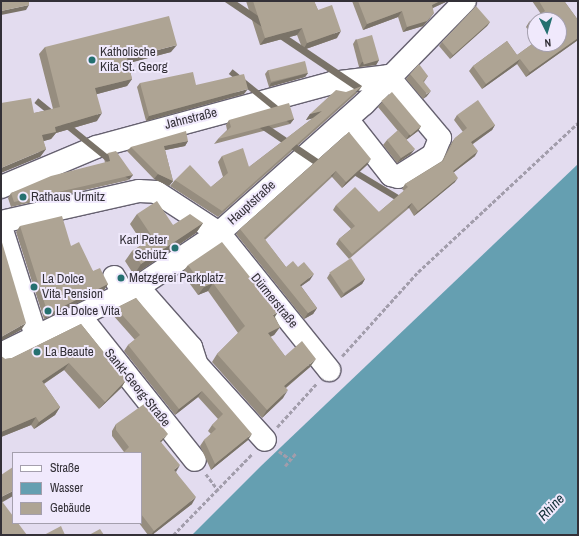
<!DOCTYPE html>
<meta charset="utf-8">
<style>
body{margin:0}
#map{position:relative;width:579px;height:536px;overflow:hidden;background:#e3dcef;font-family:"Archivo Narrow",sans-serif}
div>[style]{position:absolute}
.water>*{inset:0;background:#659fb1}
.path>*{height:2.5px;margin-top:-1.25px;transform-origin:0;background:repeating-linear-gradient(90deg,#a29dab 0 4px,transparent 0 6px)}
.roads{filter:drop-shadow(1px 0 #666170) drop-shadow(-1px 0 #666170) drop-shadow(0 1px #666170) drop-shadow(0 -1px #666170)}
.minor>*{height:22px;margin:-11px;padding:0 11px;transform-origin:11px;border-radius:11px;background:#fff}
.wall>*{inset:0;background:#968d7f}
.shaded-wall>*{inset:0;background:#7a7368;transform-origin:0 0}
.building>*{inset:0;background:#aea494;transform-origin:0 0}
.dots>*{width:11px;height:11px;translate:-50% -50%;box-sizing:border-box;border:2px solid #f0e9fc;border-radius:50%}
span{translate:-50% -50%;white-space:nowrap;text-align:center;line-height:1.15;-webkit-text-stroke:4px #f0e9fc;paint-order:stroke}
.poi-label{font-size:13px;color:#333037}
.left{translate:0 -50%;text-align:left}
.right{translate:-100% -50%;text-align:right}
.street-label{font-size:13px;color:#333037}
.water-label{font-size:14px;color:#123038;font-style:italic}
.frame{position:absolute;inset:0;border:2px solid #333037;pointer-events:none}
.legend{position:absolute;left:12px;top:452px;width:130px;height:72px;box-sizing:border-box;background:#f0e9fc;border:1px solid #a49fad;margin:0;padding:5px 7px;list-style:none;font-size:12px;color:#333037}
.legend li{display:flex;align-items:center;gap:8px;height:20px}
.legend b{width:20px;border:1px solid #a49fad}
.north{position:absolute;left:527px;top:12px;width:40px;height:40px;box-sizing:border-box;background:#f0e9fc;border:1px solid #a49fad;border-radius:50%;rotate:175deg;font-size:11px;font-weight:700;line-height:16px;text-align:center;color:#333037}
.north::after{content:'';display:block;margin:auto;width:14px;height:18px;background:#257070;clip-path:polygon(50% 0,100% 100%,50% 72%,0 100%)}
</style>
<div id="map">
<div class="water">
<i style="clip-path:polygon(578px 164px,578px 535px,192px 535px,261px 466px)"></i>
</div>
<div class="path">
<i style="left:342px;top:356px;width:113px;rotate:-47.9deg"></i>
<i style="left:418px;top:272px;width:219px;rotate:-43deg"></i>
<i style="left:277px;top:427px;width:59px;rotate:-47.7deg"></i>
<i style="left:279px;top:451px;width:14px;rotate:36deg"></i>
<i style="left:285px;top:466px;width:17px;rotate:-50deg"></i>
<i style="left:206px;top:474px;width:21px;rotate:53deg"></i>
<i style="left:173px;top:535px;width:113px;rotate:-45.7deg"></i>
</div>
<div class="roads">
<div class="minor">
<i style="left:1px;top:187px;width:103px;rotate:-22.8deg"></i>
<i style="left:96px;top:147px;width:245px;rotate:-15.2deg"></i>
<i style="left:332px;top:83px;width:56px;rotate:-7.1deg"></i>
<i style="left:388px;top:76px;width:81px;rotate:50deg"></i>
<i style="left:440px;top:138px;width:18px;rotate:112deg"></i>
<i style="left:433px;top:155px;width:41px;rotate:147.8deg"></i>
<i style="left:398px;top:177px;width:7px;rotate:-164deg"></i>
<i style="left:391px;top:175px;width:71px;rotate:-128.2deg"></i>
<i style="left:1px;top:222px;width:141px;rotate:-12.7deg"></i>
<i style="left:139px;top:191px;width:17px;rotate:3deg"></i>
<i style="left:156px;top:192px;width:75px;rotate:33.1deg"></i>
<i style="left:219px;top:233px;width:176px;rotate:51.2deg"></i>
<i style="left:1px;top:227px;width:114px;rotate:72.2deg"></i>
<i style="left:114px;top:277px;width:20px;rotate:60deg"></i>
<i style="left:138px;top:287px;width:80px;rotate:48.5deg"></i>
<i style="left:191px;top:347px;width:19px;rotate:72deg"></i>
<i style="left:197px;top:365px;width:101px;rotate:47.8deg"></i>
<i style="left:80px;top:316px;width:184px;rotate:51.4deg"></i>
<i style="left:1px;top:354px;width:153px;rotate:-26.1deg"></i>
<i style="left:138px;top:287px;width:97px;rotate:-33.7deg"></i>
<i style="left:219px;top:233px;width:194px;rotate:-41.7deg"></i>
<i style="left:364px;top:104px;width:144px;rotate:-45.6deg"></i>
</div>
</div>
<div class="wall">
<i style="clip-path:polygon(246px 1px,314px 1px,318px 10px,337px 38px,303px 50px,297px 35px,260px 45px)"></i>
<i style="clip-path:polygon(352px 1px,448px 1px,433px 8px,430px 18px,423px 26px,403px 32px,398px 17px,363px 30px)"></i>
<i style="clip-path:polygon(532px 1px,566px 1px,565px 2px,578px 20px,578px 40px,526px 77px,517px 64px,482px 89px,469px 71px,473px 66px,507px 41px,517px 55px,535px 42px,535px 44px,559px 44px,559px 20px,535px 20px,535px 40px,526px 27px,529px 22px,541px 14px)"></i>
<i style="clip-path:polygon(490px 22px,487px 26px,450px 59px,439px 46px,442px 42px)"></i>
<i style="clip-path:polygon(356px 39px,379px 60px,376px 65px,359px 67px,353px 44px)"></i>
<i style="clip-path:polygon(45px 47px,171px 52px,128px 63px,132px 79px,127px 86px,97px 94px,97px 121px,56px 133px,51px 139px,43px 141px,46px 149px,40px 157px,34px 113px,53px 109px,39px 54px)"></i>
<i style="clip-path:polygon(268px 70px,308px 73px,305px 77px,269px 87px,265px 74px)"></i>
<i style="clip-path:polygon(410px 74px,428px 76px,424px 82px,427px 96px,423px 99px,406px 79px)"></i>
<i style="clip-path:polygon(140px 83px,196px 85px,244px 94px,146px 121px,137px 87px)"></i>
<i style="clip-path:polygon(346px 92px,358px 92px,218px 217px,170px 186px,175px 180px,211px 187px,223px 177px,218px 162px,222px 156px,249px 167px,313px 118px,306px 120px,310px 114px)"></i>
<i style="clip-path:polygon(382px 102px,421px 126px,418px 131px,406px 140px,411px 154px,397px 163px,383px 145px,387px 140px,398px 131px,378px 107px)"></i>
<i style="clip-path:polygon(457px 115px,495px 125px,492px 130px,473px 144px,475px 156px,454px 172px,455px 182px,414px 216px,409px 208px,349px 259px,336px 244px,339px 239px,351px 229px,333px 210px,336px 205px,379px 212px,404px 191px,402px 189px,405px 184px,442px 161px,452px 142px,455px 138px,463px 132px,454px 120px)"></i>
<i style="clip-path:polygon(294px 119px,290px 124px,214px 144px,218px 139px,227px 130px,226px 125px,229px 120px)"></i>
<i style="clip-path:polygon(349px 132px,367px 165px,342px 188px,332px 177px,265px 240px,286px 267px,298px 267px,310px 280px,301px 286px,317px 308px,313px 314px,304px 319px,236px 234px,240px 229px)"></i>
<i style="clip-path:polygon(188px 141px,185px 146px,165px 150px,173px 181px,169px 186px,154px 179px,127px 151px,131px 147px)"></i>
<i style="clip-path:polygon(108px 153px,129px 180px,11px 207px,8px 198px,11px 193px,105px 163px,104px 158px)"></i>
<i style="clip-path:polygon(137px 214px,173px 225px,203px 223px,196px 233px,134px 275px,125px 261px,132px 251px,143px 244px,130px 224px)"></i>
<i style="clip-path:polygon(20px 226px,71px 246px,93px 271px,108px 284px,104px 290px,44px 319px,16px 232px)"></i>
<i style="clip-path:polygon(188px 265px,275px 317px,280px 327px,274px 335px,270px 337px,285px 356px,310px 367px,286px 388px,283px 398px,262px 418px,212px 362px,217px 354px,238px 333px,208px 291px,198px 295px,182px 273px)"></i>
<i style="clip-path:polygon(330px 273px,365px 279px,362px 284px,341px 298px,327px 278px)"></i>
<i style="clip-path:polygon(136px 298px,248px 440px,211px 470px,200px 446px,204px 440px,211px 434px,208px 431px,212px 425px,218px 419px,198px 397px,175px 415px,124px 351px,128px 345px,135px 340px,112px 314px,116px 308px)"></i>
<i style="clip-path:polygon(81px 324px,126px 380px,121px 388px,99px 409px,64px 370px,44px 384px,60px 407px,55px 415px,34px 429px,31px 425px,1px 437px,1px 356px,5px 359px,12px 358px)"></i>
<i style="clip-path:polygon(116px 424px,163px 440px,161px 442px,192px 504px,152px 535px,148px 535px,139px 523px,141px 523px,141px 453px,124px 452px,112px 436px,112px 431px)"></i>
</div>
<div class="shaded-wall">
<i style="clip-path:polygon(440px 1px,448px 1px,428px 10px,432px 5px)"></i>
<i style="clip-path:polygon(29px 5px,26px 10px,1px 15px,1px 11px)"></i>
<i style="clip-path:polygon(402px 11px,398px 17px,363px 30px,367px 24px)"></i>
<i style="clip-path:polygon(434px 13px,430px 18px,423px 26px,403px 32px,407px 27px)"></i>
<i style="clip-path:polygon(490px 22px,487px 26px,450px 59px,453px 55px)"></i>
<i style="clip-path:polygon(302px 28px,297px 35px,260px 45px,265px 38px)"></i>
<i style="clip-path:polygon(341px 31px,337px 38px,303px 50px,307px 43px)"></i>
<i style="clip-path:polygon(578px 38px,578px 40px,526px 77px,530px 72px)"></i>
<i style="clip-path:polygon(177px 45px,171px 52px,122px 65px,127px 58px)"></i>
<i style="clip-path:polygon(520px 59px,517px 64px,482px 89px,486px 84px)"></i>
<i style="clip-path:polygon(379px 60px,376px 65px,359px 67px,362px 62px)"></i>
<i style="clip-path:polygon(308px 73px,305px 77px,269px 87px,271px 83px)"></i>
<i style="clip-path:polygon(132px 79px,127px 86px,90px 96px,95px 88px)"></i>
<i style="left:362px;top:86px;width:7px;height:188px;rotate:124deg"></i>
<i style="clip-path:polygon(248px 89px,244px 94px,146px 121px,149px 116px)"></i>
<i style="clip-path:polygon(431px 91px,427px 96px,423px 99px,427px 94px)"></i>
<i style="clip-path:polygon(322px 111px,318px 117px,306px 120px,310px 114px)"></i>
<i style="clip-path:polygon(102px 113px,97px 121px,56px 133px,51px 139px,37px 143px,42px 135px,55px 127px)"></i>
<i style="left:294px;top:119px;width:6px;height:79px;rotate:129deg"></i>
<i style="clip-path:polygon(495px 125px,492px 130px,468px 147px,471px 142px)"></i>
<i style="clip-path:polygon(421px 126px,418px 131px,406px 140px,409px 135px)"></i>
<i style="clip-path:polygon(188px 141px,185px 146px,161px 151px,164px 146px)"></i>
<i style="clip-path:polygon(46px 149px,40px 157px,1px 173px,1px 168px)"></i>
<i style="clip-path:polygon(415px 149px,411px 154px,397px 163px,401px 158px)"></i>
<i style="clip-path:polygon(478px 151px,475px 156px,449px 176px,453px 171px)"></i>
<i style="clip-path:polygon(371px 159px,367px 165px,342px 188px,346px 182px)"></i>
<i style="left:336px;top:171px;width:7px;height:98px;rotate:124deg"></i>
<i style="clip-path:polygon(158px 174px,173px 181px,169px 186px,154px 179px)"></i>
<i style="left:133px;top:175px;width:6px;height:122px;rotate:129deg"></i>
<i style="clip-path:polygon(458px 178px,455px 182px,414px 216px,418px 211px)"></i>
<i style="left:412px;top:203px;width:6px;height:79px;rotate:121deg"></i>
<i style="clip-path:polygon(203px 223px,196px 233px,134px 275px,141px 264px)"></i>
<i style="clip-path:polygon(314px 274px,310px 280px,296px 290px,300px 285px)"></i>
<i style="clip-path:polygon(365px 279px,362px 284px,341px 298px,345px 293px)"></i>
<i style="clip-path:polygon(213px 283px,208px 291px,198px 295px,204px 287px)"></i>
<i style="clip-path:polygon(108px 284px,104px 290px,44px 319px,48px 314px)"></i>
<i style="clip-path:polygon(317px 308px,313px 314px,304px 319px,308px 313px)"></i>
<i style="clip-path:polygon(278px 312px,273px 320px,273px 315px)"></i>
<i style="clip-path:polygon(26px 323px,21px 330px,1px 341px,1px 337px)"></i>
<i style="clip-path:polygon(280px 327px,274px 335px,262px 341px,268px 333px)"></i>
<i style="clip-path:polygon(316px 359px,310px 367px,278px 394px,284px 386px)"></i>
<i style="clip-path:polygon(69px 363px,64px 370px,37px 388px,42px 381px)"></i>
<i style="clip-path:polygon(126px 380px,121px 388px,99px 409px,105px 402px)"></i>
<i style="clip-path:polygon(288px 390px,283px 398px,262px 418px,267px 410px)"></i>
<i style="clip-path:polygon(202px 391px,198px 397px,175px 415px,179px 409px)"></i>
<i style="clip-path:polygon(60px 407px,55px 415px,34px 429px,39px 422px)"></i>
<i style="clip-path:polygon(36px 417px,31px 425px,1px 437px,1px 432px)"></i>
<i style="clip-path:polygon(168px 434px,163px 440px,156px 447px,160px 441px)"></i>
<i style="clip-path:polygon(252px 434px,248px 440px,211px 470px,215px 464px)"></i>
<i style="clip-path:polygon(180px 465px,176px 472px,174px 470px)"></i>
<i style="clip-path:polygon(13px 491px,13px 496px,1px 503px,1px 497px)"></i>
<i style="clip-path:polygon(196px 497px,192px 504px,152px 535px,151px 535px,154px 531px)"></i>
</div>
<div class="building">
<i style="clip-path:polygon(1px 1px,29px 1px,29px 5px,1px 11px)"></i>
<i style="clip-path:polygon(253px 1px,314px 1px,318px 10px,332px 5px,341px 31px,307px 43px,302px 28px,265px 38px)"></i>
<i style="clip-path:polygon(358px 1px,440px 1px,432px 5px,434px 13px,427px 21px,407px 27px,402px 11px,367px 24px)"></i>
<i style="clip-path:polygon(539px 1px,564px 1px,578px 20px,578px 38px,530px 72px,520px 59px,486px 84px,473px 66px,507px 41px,517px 55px,535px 42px,535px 44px,559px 44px,559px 20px,535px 20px,535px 30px,529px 22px,545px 11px)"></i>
<i style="clip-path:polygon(476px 6px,490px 22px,453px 55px,442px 42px)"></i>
<i style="clip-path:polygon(169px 16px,177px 45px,127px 58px,132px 79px,95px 88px,102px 113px,55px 127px,56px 132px,42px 135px,46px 149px,1px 168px,1px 103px,31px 98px,34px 113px,60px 107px,45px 47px)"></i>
<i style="left:372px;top:35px;width:26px;height:16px;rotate:74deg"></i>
<i style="left:305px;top:61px;width:12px;height:38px;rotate:76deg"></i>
<i style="clip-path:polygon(419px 64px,428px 76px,423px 81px,431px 91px,427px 94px,410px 74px)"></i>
<i style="clip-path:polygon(193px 72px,196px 85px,244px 74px,248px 89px,149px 116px,140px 83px)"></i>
<i style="clip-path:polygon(362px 86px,222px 211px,175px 180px,190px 165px,211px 187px,228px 173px,222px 156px,243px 148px,249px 167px,322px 111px,310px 114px,336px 90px,346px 92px)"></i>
<i style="left:392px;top:92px;width:45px;height:14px;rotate:50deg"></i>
<i style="clip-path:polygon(478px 100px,495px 125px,471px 142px,478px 151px,453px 171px,458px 178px,418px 211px,412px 203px,352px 254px,339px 239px,355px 226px,336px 205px,355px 187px,379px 212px,408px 187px,405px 184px,443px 161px,455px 138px,467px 128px,457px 115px)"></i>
<i style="clip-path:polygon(289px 103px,294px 119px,218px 139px,231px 127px,229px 120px)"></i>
<i style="clip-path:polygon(398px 130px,415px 149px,401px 158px,387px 140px)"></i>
<i style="clip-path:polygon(186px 131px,188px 141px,164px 146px,173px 181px,158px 174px,131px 147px)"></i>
<i style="clip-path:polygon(349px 132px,371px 159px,346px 182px,336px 171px,264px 238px,286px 267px,293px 261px,298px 267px,304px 262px,314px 274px,300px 285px,317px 308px,308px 313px,240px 229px)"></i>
<i style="clip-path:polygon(116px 151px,133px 175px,14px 202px,11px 193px,51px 176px,110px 161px,108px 153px)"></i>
<i style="clip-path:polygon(157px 201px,173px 225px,190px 214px,203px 223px,141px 264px,132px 251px,153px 238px,137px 214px)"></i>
<i style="clip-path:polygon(62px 216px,71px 246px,79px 242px,93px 271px,100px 268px,108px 284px,48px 314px,20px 226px)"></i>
<i style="clip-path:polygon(1px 239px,26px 323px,1px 337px)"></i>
<i style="clip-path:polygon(222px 242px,278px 312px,273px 315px,280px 327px,268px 333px,285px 356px,302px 341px,316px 359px,284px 386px,288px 390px,267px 410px,217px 354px,245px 326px,213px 283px,204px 287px,188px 265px)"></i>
<i style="left:351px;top:258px;width:25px;height:26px;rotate:56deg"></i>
<i style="clip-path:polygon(136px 298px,252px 434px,215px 464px,204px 440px,216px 429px,212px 425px,223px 414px,202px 391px,179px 409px,128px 345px,140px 335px,116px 308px)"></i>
<i style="clip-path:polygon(81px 324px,126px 380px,105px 402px,69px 363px,42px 381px,60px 407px,39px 422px,36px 417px,1px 432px,1px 356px,5px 359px,12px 358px)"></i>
<i style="clip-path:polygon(144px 404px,168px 434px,160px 441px,180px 465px,174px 470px,196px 497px,154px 531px,141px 514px,141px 453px,123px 453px,129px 447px,116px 430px,116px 424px)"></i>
<i style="clip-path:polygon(13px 467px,13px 491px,1px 497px,1px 475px)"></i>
<i style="clip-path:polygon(1px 500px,13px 516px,13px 523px,18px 523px,27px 535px,1px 535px)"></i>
<i style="clip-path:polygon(61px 526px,65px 535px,44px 535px)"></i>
<i style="clip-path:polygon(100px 529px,104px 535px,89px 535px)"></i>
</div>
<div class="dots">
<i style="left:92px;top:60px;background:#257070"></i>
<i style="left:23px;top:197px;background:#257070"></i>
<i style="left:175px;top:248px;background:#257070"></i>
<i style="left:121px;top:278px;background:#257070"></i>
<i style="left:34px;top:287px;background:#257070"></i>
<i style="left:48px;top:311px;background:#257070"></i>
<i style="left:37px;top:352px;background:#257070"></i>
</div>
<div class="poi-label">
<span class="left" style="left:100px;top:60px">Katholische<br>Kita St. Georg</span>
<span class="left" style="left:31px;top:197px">Rathaus Urmitz</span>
<span class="right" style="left:167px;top:248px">Karl Peter<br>Schütz</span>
<span class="left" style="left:129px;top:278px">Metzgerei Parkplatz</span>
<span class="left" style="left:42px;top:287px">La Dolce<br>Vita Pension</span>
<span class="left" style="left:56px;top:311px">La Dolce Vita</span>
<span class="left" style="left:45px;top:352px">La Beaute</span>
</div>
<div class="street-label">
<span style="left:191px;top:119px;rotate:-14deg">Jahnstraße</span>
<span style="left:252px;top:203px;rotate:-42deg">Hauptstraße</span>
<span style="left:274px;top:301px;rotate:51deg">Dürmerstraße</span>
<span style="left:137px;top:388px;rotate:51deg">Sankt-Georg-Straße</span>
</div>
<div class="water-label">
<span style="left:551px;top:507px;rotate:-46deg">Rhine</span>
</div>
<div class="frame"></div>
<ul class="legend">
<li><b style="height:5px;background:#fff"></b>Straße</li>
<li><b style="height:11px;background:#659fb1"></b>Wasser</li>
<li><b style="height:11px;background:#aea494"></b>Gebäude</li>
</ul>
<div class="north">N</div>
</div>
